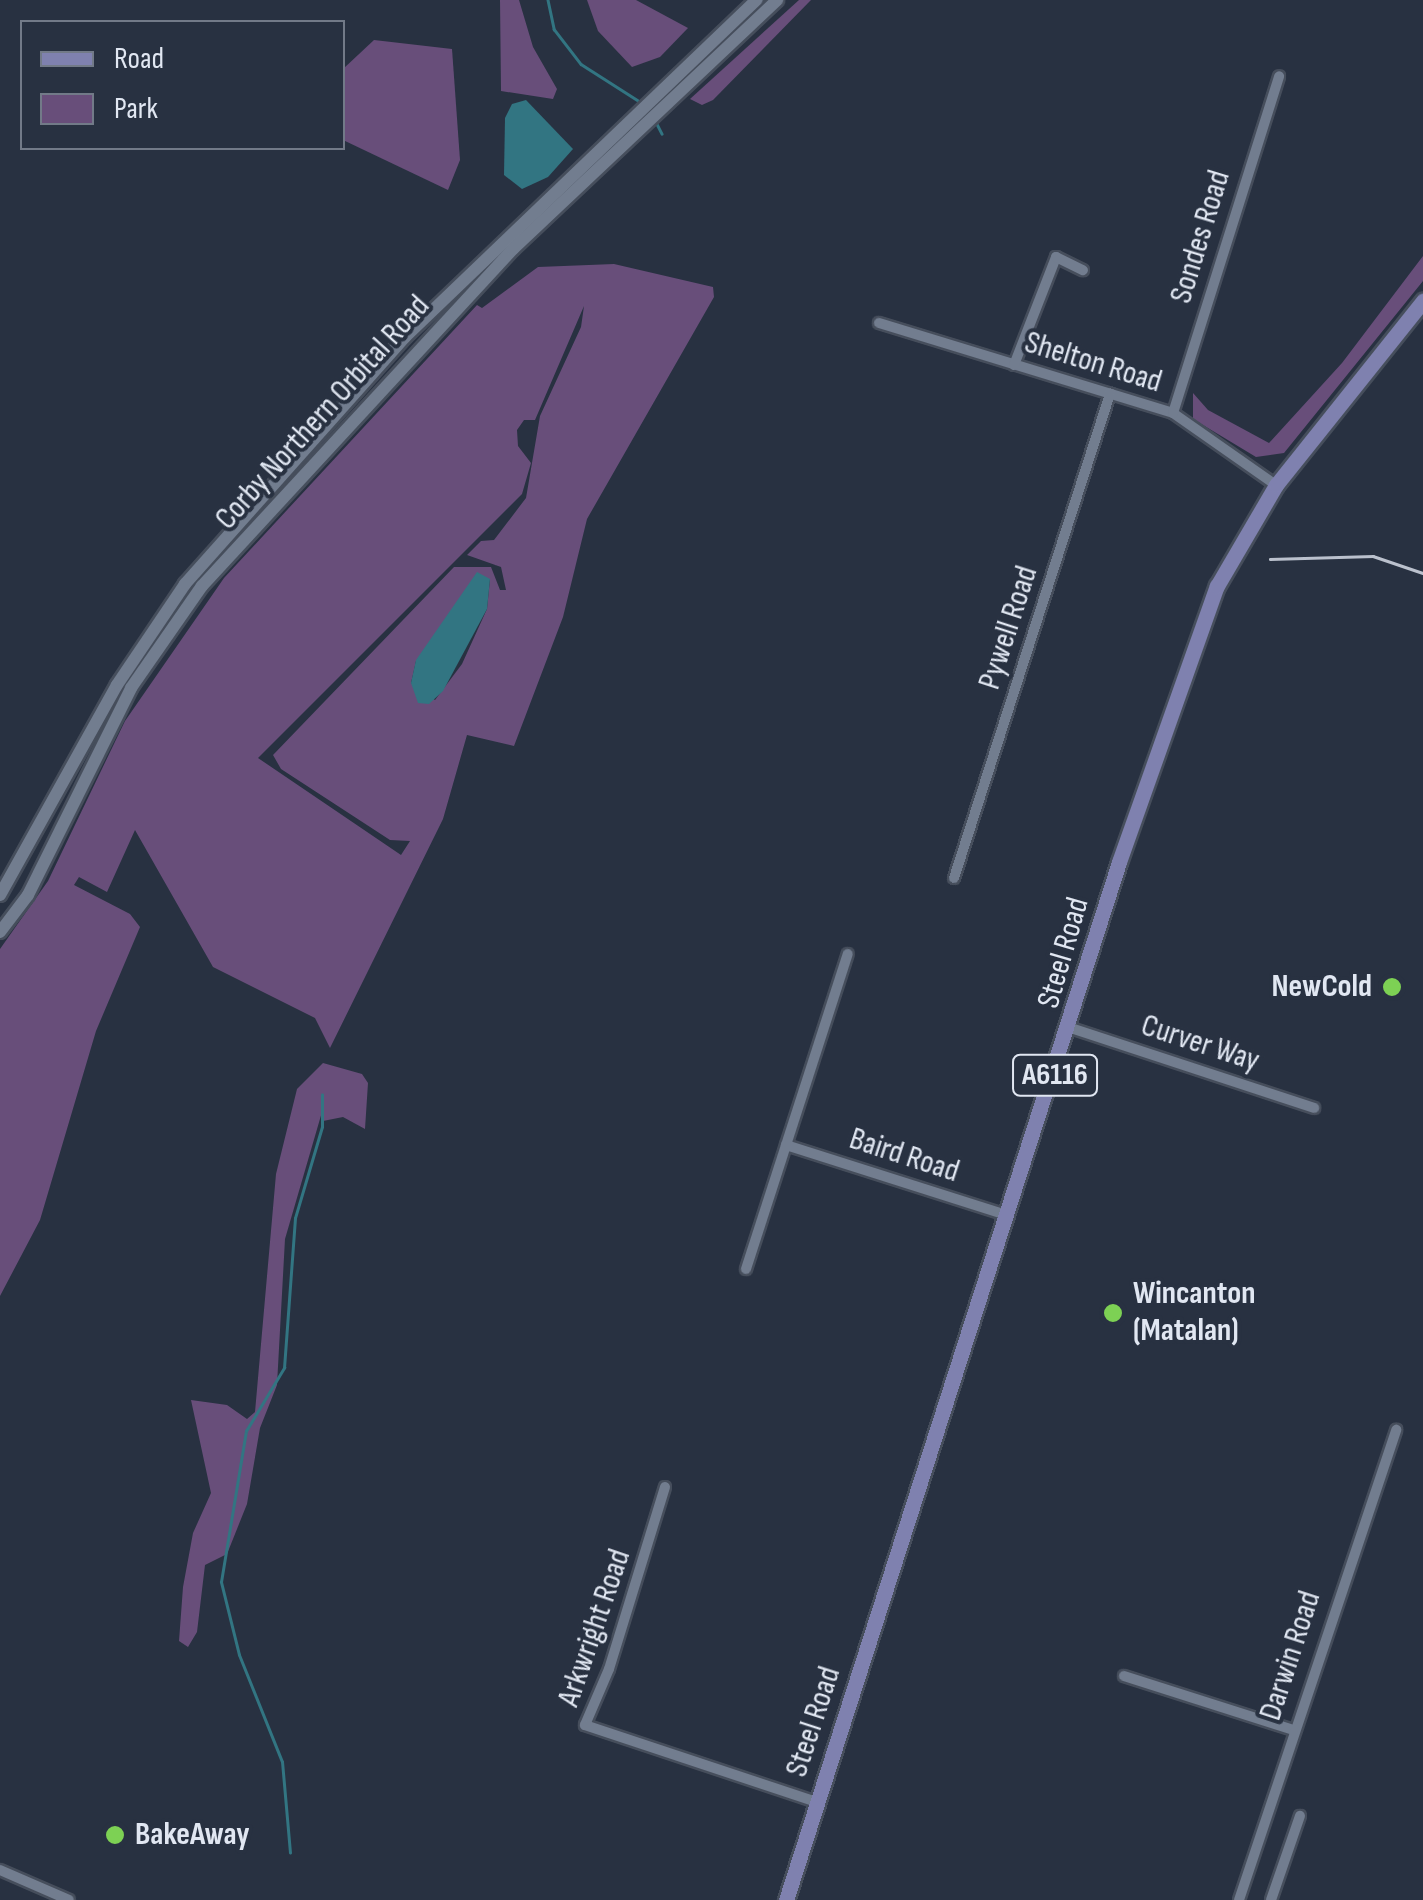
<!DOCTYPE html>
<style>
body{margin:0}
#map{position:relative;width:1423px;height:1900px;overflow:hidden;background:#283141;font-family:"Sofia Sans Condensed",sans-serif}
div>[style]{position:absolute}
.green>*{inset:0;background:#684e7a}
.water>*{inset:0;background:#327582}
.stream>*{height:2.5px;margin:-1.25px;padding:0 1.25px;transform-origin:1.25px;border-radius:1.25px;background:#327582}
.roads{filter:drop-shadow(2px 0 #464e5c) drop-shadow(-2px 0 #464e5c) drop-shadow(0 2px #464e5c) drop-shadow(0 -2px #464e5c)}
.minor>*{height:10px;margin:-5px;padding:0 5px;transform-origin:5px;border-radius:5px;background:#727d8f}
.tertiary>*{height:12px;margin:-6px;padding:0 6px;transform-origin:6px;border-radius:6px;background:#727d8f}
.primary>*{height:15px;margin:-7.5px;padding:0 7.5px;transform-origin:7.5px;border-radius:7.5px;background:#7f81af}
.rail>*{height:2.5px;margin:-1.25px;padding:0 1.25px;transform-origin:1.25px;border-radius:1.25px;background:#bbc1cd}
.dots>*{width:28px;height:28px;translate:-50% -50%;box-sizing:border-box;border:5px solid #283141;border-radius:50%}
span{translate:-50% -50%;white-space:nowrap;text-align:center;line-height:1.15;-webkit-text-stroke:8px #283141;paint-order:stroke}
.shield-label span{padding:2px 8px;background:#283141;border:2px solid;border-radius:8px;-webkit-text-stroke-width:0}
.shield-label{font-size:30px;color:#e1e7f2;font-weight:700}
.street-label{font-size:32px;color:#e1e7f2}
.poi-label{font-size:32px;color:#e1e7f2;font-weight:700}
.right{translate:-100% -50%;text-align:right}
.left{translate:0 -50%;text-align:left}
.legend{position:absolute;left:20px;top:20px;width:325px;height:130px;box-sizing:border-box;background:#283141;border:2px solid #727a88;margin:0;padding:12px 18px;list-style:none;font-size:30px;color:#e1e7f2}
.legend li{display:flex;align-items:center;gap:20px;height:50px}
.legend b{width:50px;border:2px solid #727a88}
</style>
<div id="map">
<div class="green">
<i style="clip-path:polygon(500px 0,519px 0,533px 47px,557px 89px,553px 99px,501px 91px)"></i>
<i style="clip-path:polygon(587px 0,636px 0,688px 28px,660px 57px,632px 67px,598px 31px)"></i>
<i style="clip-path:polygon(799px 0,811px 0,713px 100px,702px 105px,690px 99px)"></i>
<i style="clip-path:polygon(374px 40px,452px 49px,460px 160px,448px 190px,343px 140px,343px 69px)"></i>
<i style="clip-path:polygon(1423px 256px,1423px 281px,1284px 453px,1256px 457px,1193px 419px,1193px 393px,1208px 410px,1269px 443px,1342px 363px)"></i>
<i style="clip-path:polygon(evenodd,614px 264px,713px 287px,714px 297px,587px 519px,563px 617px,514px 746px,467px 735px,443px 819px,330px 1048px,315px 1018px,213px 967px,135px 830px,107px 892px,79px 877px,74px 885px,130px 914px,140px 927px,96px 1031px,40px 1220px,0 1296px,0 949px,48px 881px,125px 721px,224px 578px,477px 305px,482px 308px,538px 267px,614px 264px,584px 306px,581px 327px,540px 416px,526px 498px,494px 540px,481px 541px,467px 555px,501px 567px,506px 590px,500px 590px,491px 567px,454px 567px,273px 755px,281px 769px,390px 840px,410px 841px,401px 855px,258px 758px,522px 494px,531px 463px,518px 446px,517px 430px,524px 420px,535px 420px,584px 306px,614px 264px,490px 579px,487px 609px,462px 664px,435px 700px,411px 683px,416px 661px,459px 603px,490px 579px)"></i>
<i style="clip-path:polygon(323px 1063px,362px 1074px,368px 1083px,365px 1129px,343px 1117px,323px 1121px,322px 1112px,285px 1239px,277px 1385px,260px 1428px,247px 1504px,227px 1554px,205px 1565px,197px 1632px,188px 1647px,179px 1641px,183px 1587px,193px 1533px,211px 1493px,191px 1400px,227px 1405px,247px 1419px,255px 1412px,276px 1174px,297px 1089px)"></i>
</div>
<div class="water">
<i style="clip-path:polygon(526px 100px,573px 149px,548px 177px,522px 189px,504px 175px,505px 118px,512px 104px)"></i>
<i style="clip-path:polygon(477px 572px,490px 579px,487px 609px,443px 691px,429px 704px,418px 703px,411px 683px,416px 660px)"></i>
</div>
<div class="stream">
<i style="left:548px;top:0;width:30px;rotate:78deg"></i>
<i style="left:554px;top:29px;width:44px;rotate:52.4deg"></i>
<i style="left:581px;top:64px;width:72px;rotate:32.6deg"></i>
<i style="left:656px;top:122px;width:13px;rotate:63deg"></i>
<i style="left:290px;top:1853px;width:91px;rotate:-95deg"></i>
<i style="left:282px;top:1762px;width:115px;rotate:-111.9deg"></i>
<i style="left:239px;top:1655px;width:75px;rotate:-103.9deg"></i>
<i style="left:221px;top:1582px;width:153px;rotate:-80.6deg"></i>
<i style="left:246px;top:1431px;width:74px;rotate:-58.9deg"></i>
<i style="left:284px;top:1368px;width:150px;rotate:-85.8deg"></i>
<i style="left:295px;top:1218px;width:95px;rotate:-73.5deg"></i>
<i style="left:322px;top:1127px;width:32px;rotate:-90deg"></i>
</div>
<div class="roads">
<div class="minor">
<i style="left:879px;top:323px;width:307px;rotate:17deg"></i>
<i style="left:1173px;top:413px;width:126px;rotate:35deg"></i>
<i style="left:1014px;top:365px;width:116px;rotate:-68.7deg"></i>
<i style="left:1056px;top:257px;width:30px;rotate:26deg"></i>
<i style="left:1173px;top:413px;width:353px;rotate:-72.5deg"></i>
<i style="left:954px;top:878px;width:509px;rotate:-72.14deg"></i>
<i style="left:1071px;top:1028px;width:256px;rotate:18.2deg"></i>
<i style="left:786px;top:1145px;width:232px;rotate:17.6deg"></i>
<i style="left:746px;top:1269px;width:331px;rotate:-72.1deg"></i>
<i style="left:665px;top:1487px;width:190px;rotate:107.1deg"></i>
<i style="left:609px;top:1669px;width:61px;rotate:113.2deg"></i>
<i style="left:585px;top:1725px;width:243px;rotate:18.4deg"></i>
<i style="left:1124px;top:1676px;width:177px;rotate:17.7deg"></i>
<i style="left:0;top:1870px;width:75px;rotate:23.5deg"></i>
<i style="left:1239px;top:1900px;width:496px;rotate:-71.5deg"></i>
<i style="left:1271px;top:1900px;width:89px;rotate:-71deg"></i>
</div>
<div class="tertiary">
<i style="left:0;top:895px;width:240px;rotate:-60.9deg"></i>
<i style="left:117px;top:685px;width:122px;rotate:-56deg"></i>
<i style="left:185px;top:584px;width:331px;rotate:-48.3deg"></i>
<i style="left:405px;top:337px;width:487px;rotate:-43.8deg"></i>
<i style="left:0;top:932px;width:46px;rotate:-52.9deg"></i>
<i style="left:28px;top:895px;width:231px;rotate:-63.5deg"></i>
<i style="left:131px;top:688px;width:124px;rotate:-55.2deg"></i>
<i style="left:202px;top:586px;width:459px;rotate:-47.3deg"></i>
<i style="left:513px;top:249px;width:363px;rotate:-43.3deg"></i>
</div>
<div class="primary">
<i style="left:786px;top:1900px;width:1090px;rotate:-72.21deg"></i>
<i style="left:1119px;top:862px;width:293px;rotate:-70.5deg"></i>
<i style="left:1217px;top:586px;width:117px;rotate:-59.7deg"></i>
<i style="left:1276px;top:485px;width:236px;rotate:-51.4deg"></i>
</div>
</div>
<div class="rail">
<i style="left:1270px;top:559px;width:103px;rotate:-1.7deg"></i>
<i style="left:1373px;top:556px;width:53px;rotate:18.8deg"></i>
</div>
<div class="dots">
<i style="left:1392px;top:987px;background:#7dd154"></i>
<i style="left:1113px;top:1313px;background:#7dd154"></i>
<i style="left:115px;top:1835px;background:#7dd154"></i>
</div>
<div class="shield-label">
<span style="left:1055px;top:1075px">A6116</span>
</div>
<div class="street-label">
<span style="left:1201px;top:237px;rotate:-73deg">Sondes Road</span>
<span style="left:1093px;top:363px;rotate:17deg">Shelton Road</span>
<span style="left:323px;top:413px;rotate:-48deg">Corby Northern Orbital Road</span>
<span style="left:1009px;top:628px;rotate:-72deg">Pywell Road</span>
<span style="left:1064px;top:953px;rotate:-74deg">Steel Road</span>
<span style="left:1200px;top:1044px;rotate:18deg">Curver Way</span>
<span style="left:904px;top:1156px;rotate:18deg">Baird Road</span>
<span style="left:595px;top:1628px;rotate:-71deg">Arkwright Road</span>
<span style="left:1291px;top:1656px;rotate:-72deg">Darwin Road</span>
<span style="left:814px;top:1722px;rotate:-72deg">Steel Road</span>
</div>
<div class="poi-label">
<span class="right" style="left:1372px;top:987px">NewCold</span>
<span class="left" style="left:1133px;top:1313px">Wincanton<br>(Matalan)</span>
<span class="left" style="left:135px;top:1835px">BakeAway</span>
</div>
<ul class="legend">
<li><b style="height:12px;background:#7f81af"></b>Road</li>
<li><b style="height:28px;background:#684e7a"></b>Park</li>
</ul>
</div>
